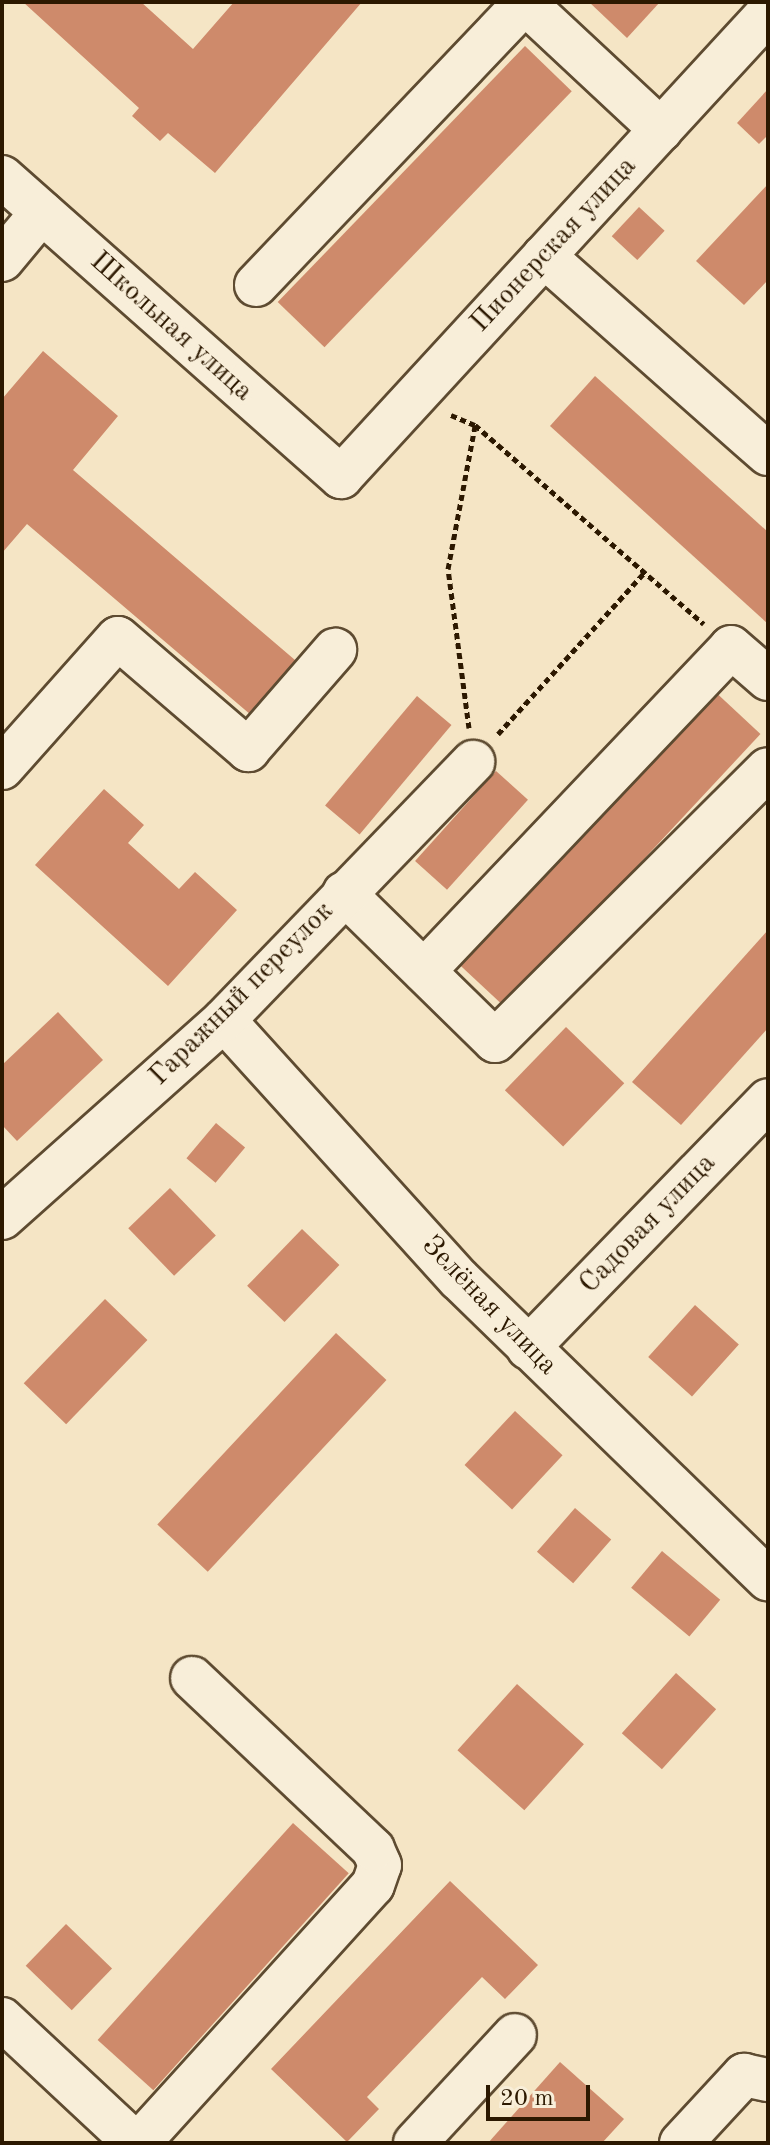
<!DOCTYPE html>
<meta charset="utf-8">
<style>
body{margin:0}
#map{position:relative;width:770px;height:2145px;overflow:hidden;background:#f5e5c5;font-family:"Old Standard TT",serif}
div>[style]{position:absolute}
.building>*{inset:0;background:#ce8a6b;transform-origin:0 0}
.path>*{height:5px;margin-top:-2.5px;transform-origin:0;background:repeating-linear-gradient(90deg,#2c1800 0 6px,transparent 0 10px)}
.roads{filter:drop-shadow(2px 0 #5e4b31) drop-shadow(-2px 0 #5e4b31) drop-shadow(0 2px #5e4b31) drop-shadow(0 -2px #5e4b31)}
.minor>*{height:42px;margin:-21px;padding:0 21px;transform-origin:21px;border-radius:21px;background:#f8eed9}
span{translate:-50% -50%;white-space:nowrap;text-align:center;line-height:1.15;-webkit-text-stroke:8px #f8eed9;paint-order:stroke}
.street-label{font-size:28px;color:#2c1800}
.frame{position:absolute;inset:0;border:4px solid #2c1800;pointer-events:none}
.scale{position:absolute;left:486px;top:2085px;width:104px;height:36px;box-sizing:border-box;border:4px solid #2c1800;border-top:0;padding-left:10px;font-size:24px;line-height:28px;white-space:nowrap;color:#2c1800;-webkit-text-stroke:6px #f8eed9;paint-order:stroke}
</style>
<div id="map">
<div class="building">
<i style="clip-path:polygon(23px 2px,141px 2px,193px 49px,234px 2px,362px 2px,215px 173px,168px 133px,160px 141px,132px 116px,139px 108px)"></i>
<i style="clip-path:polygon(589px 2px,660px 2px,627px 38px)"></i>
<i style="left:525px;top:46px;width:65px;height:356px;rotate:44deg"></i>
<i style="clip-path:polygon(768px 89px,768px 135px,759px 144px,737px 123px)"></i>
<i style="clip-path:polygon(768px 184px,768px 280px,744px 305px,696px 261px)"></i>
<i style="left:639px;top:207px;width:35px;height:40px;rotate:43deg"></i>
<i style="clip-path:polygon(43px 351px,118px 416px,73px 470px,302px 666px,257px 720px,27px 524px,2px 553px,2px 399px)"></i>
<i style="clip-path:polygon(595px 376px,768px 532px,768px 624px,550px 426px)"></i>
<i style="left:710px;top:687px;width:69px;height:374px;rotate:43deg"></i>
<i style="left:417px;top:696px;width:45px;height:143px;rotate:40deg"></i>
<i style="left:496px;top:771px;width:43px;height:121px;rotate:42deg"></i>
<i style="clip-path:polygon(104px 789px,144px 825px,128px 843px,179px 889px,195px 872px,237px 910px,168px 986px,35px 865px)"></i>
<i style="clip-path:polygon(768px 930px,768px 1028px,681px 1125px,632px 1082px)"></i>
<i style="clip-path:polygon(58px 1012px,103px 1060px,17px 1141px,2px 1125px,2px 1065px)"></i>
<i style="left:566px;top:1027px;width:81px;height:88px;rotate:44deg"></i>
<i style="left:216px;top:1123px;width:38px;height:46px;rotate:40deg"></i>
<i style="left:170px;top:1188px;width:66px;height:58px;rotate:46deg"></i>
<i style="left:302px;top:1229px;width:52px;height:79px;rotate:44deg"></i>
<i style="left:105px;top:1299px;width:59px;height:117px;rotate:44deg"></i>
<i style="left:695px;top:1305px;width:59px;height:70px;rotate:42deg"></i>
<i style="left:336px;top:1333px;width:69px;height:262px;rotate:43deg"></i>
<i style="left:515px;top:1411px;width:65px;height:74px;rotate:43deg"></i>
<i style="left:575px;top:1508px;width:48px;height:58px;rotate:41deg"></i>
<i style="left:662px;top:1551px;width:76px;height:48px;rotate:40deg"></i>
<i style="left:676px;top:1673px;width:54px;height:81px;rotate:42deg"></i>
<i style="left:517px;top:1684px;width:90px;height:89px;rotate:42deg"></i>
<i style="left:293px;top:1823px;width:75px;height:292px;rotate:42deg"></i>
<i style="clip-path:polygon(450px 1881px,538px 1965px,505px 1999px,482px 1977px,367px 2097px,379px 2109px,347px 2142px,271px 2069px)"></i>
<i style="left:66px;top:1924px;width:64px;height:58px;rotate:44deg"></i>
<i style="clip-path:polygon(560px 2062px,624px 2119px,602px 2143px,488px 2143px)"></i>
</div>
<div class="path">
<i style="left:451px;top:415px;width:26px;rotate:23deg"></i>
<i style="left:475px;top:425px;width:303px;rotate:41deg"></i>
<i style="left:469px;top:728px;width:160px;rotate:-97.5deg"></i>
<i style="left:448px;top:569px;width:146px;rotate:-79.3deg"></i>
<i style="left:498px;top:734px;width:219px;rotate:-47.8deg"></i>
</div>
<div class="roads">
<div class="minor">
<i style="left:2px;top:177px;width:453px;rotate:41.5deg"></i>
<i style="left:341px;top:477px;width:631px;rotate:-47.38deg"></i>
<i style="left:544px;top:256px;width:299px;rotate:41.5deg"></i>
<i style="left:2px;top:260px;width:62px;rotate:-50.2deg"></i>
<i style="left:256px;top:285px;width:390px;rotate:-46.4deg"></i>
<i style="left:525px;top:3px;width:186px;rotate:43deg"></i>
<i style="left:2px;top:768px;width:174px;rotate:-48.3deg"></i>
<i style="left:118px;top:638px;width:172px;rotate:40.7deg"></i>
<i style="left:248px;top:750px;width:133px;rotate:-49deg"></i>
<i style="left:344px;top:893px;width:211px;rotate:44.4deg"></i>
<i style="left:495px;top:1041px;width:385px;rotate:-44.9deg"></i>
<i style="left:424px;top:971px;width:446px;rotate:-46.5deg"></i>
<i style="left:731px;top:647px;width:49px;rotate:40.9deg"></i>
<i style="left:224px;top:1020px;width:350px;rotate:47.8deg"></i>
<i style="left:459px;top:1279px;width:431px;rotate:44.2deg"></i>
<i style="left:2px;top:1218px;width:297px;rotate:-41.7deg"></i>
<i style="left:224px;top:1020px;width:359px;rotate:-46deg"></i>
<i style="left:528px;top:1348px;width:345px;rotate:-45.9deg"></i>
<i style="left:2px;top:2019px;width:182px;rotate:43deg"></i>
<i style="left:139px;top:2143px;width:348px;rotate:-47.8deg"></i>
<i style="left:373px;top:1885px;width:21px;rotate:-71deg"></i>
<i style="left:380px;top:1865px;width:17px;rotate:-114deg"></i>
<i style="left:373px;top:1849px;width:249px;rotate:-136.6deg"></i>
<i style="left:415px;top:2143px;width:147px;rotate:-47.2deg"></i>
<i style="left:681px;top:2143px;width:93px;rotate:-47.2deg"></i>
<i style="left:744px;top:2075px;width:25px;rotate:12deg"></i>
</div>
</div>
<div class="street-label">
<span style="left:554px;top:245px;rotate:-47deg">Пионерская улица</span>
<span style="left:171px;top:327px;rotate:42deg">Школьная улица</span>
<span style="left:242px;top:994px;rotate:-45deg">Гаражный переулок</span>
<span style="left:648px;top:1224px;rotate:-46deg">Садовая улица</span>
<span style="left:489px;top:1306px;rotate:46deg">Зелёная улица</span>
</div>
<div class="frame"></div>
<div class="scale">20 m</div>
</div>
